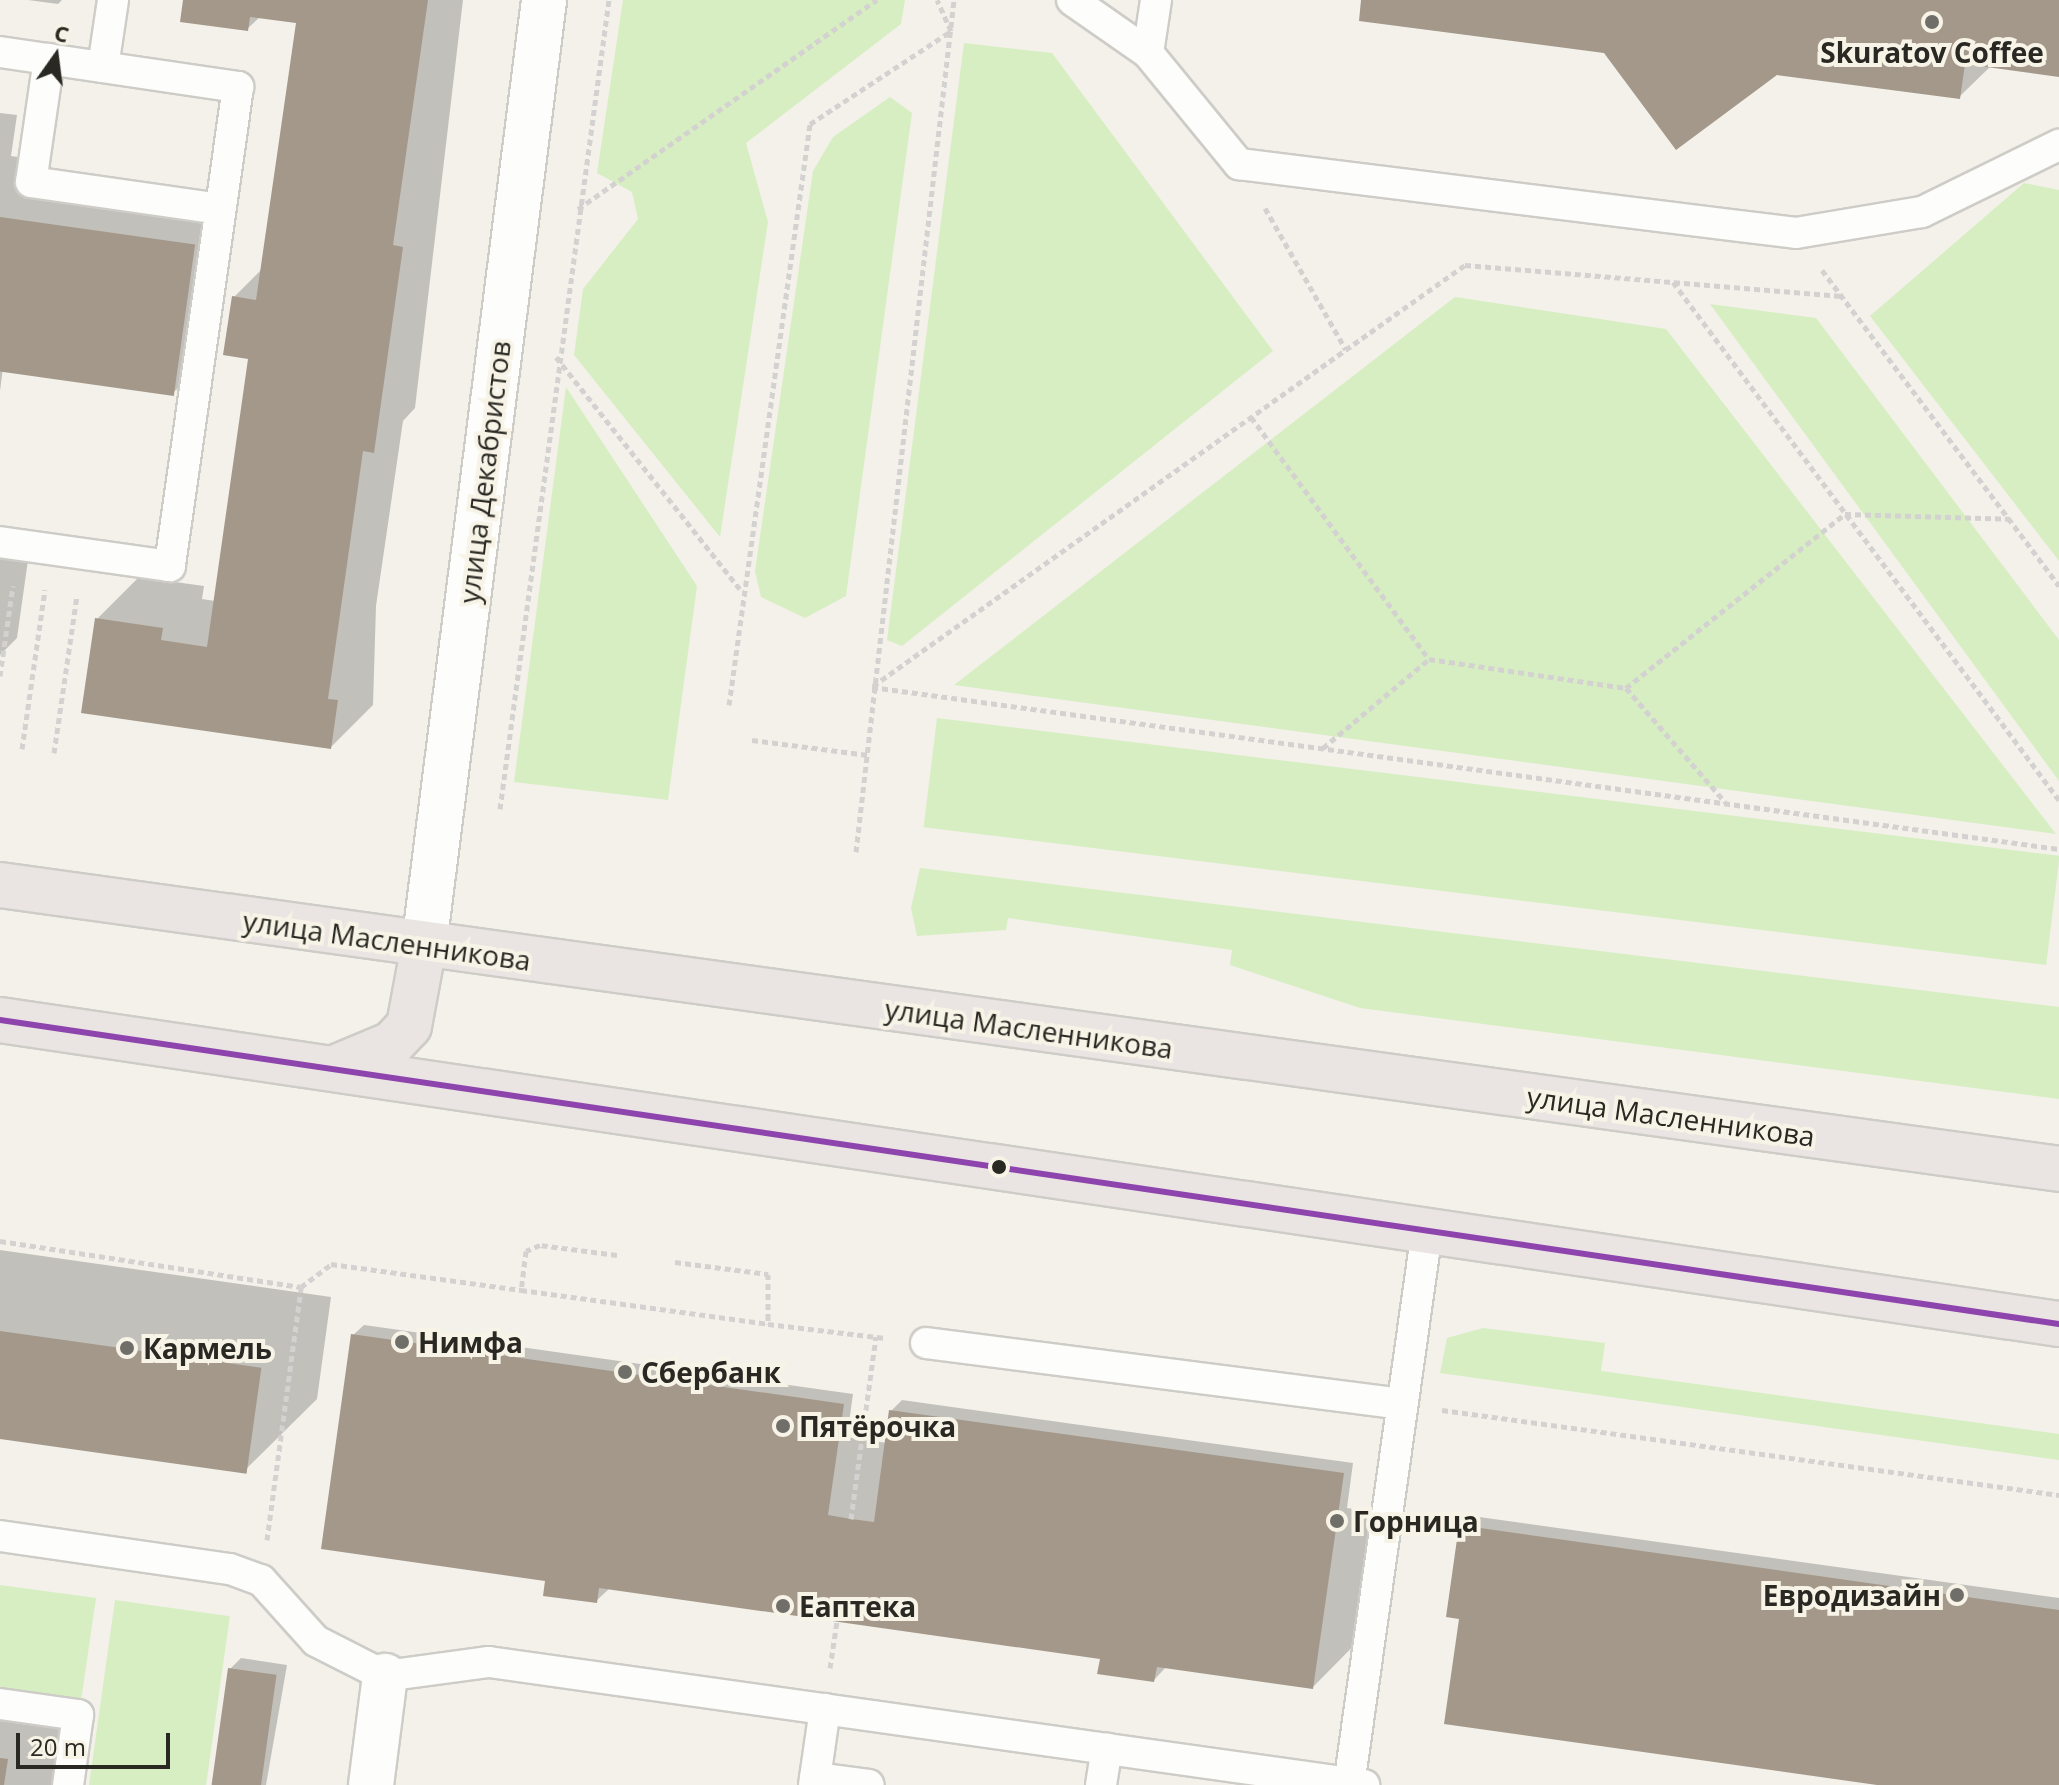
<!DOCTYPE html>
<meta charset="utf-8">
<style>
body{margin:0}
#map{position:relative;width:2059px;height:1785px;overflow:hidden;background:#f3f1ea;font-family:"Open Sans",sans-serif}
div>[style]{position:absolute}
.green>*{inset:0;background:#d7eec2;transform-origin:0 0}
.shadow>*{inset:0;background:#0003}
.building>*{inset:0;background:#a3988a;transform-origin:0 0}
.path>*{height:5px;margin-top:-2.5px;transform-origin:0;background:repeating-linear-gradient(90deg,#d3d2d0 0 6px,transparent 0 10px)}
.roads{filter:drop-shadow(2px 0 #ceccc7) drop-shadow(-2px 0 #ceccc7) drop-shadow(0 2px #ceccc7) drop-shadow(0 -2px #ceccc7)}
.lane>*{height:30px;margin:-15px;padding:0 15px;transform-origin:15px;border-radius:15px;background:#fdfdfc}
.street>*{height:44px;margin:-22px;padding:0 22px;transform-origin:22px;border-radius:22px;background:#fdfdfc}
.secondary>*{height:44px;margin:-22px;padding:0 22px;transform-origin:22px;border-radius:22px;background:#fdfdfc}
.primary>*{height:44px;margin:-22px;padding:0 22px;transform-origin:22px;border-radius:22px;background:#eae4e2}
.bus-1>*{height:6px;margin:-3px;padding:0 3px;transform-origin:3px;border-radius:3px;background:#8e44ad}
.dots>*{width:22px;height:22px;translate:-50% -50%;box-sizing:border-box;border:4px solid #f7f3e6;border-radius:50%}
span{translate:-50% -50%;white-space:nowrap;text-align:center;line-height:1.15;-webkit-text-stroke:8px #f7f3e6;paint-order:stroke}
.poi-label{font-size:28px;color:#292823;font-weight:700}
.left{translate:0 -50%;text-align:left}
.right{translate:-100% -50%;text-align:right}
.street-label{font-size:28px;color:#292823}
.north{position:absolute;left:16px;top:16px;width:80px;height:80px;-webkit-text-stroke:6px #f7f3e6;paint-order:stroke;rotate:14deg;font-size:22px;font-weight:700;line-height:32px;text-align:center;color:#292823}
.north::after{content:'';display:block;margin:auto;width:28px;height:36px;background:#292823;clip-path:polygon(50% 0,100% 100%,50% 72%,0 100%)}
.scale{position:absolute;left:16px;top:1733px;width:154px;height:36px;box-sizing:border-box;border:4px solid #292823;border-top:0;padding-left:10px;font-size:24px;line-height:28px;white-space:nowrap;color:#292823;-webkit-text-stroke:6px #f7f3e6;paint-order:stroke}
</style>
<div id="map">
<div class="green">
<i style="clip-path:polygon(623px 0,905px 0,901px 24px,746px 143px,768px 222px,720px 537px,574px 355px,583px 289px,638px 219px,632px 192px,597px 173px)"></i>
<i style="clip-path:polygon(964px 43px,1052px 53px,1273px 351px,902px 646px,887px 640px)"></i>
<i style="clip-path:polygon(890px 97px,912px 113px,846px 596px,805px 618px,761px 597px,755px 571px,813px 171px,833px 137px)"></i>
<i style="clip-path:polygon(2024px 183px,2059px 190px,2059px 561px,1870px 316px)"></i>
<i style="clip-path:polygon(1455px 297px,1666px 329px,2056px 834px,954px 685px)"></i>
<i style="clip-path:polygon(1710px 304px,1816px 318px,2059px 640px,2059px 781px)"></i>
<i style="clip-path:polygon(566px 387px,697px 586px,668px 800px,514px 782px)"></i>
<i style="left:937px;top:718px;width:1131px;height:110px;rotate:7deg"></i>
<i style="clip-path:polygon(920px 868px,2059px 1007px,2059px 1099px,1360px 1008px,1230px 965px,1232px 950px,1008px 918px,1006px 930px,917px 936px,911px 908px)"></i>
<i style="clip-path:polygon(1483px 1328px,1605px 1343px,1601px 1371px,2059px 1434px,2059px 1460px,1440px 1373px,1447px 1338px)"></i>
<i style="clip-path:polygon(0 1585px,96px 1598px,81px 1701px,0 1690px)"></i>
<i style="left:115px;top:1600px;width:116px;height:187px;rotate:8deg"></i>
</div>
<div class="shadow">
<i style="clip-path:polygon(28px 0,62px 0,58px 4px)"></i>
<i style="clip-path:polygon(185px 0,463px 0,415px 408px,403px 421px,376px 606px,373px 705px,331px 747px,97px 619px,139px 577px,204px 586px,202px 599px,215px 601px,250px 357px,234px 297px,263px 268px,298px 21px,261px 16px,247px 29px)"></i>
<i style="clip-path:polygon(1363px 0,2059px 0,2059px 75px,1991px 66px,1959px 97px,1605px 52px)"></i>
<i style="clip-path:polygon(0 113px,17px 115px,11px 156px,32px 159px,28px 184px,227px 211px,207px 359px,175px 391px,3px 368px,0 391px)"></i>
<i style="clip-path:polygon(0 541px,30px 546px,17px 638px,0 655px)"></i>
<i style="clip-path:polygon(0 1250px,331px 1297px,317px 1399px,245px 1470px,0 1436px)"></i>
<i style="clip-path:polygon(364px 1325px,853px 1394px,847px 1437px,887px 1443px,891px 1411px,902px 1400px,1353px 1463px,1347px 1508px,1398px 1515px,1384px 1615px,1313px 1687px,1167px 1666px,1154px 1680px,1102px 1657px,610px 1588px,596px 1601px,547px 1579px,353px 1335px)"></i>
<i style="clip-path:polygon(1472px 1516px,2059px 1598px,2059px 1785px,1891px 1785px,1461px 1620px,1461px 1526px)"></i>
<i style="clip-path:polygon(241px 1658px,287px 1665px,266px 1785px,218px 1785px,230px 1669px)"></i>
<i style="clip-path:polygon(0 1693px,64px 1703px,53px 1785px,0 1785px)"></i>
</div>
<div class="building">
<i style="clip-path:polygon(183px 0,428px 0,393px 245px,403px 247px,374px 453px,363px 451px,328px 699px,338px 700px,331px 749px,81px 713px,95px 618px,163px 628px,161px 640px,207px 647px,248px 359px,223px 355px,232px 296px,256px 300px,277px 155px,296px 23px,250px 17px,248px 31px,180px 22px)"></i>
<i style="clip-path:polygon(1361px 0,2059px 0,2059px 77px,1965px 64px,1960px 99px,1777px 75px,1676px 150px,1604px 53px,1359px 21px)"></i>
<i style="left:0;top:217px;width:197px;height:153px;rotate:8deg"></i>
<i style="left:0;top:1331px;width:264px;height:107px;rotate:8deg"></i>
<i style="clip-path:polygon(351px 1334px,844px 1404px,828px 1515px,851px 1519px,874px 1522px,889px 1410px,1344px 1473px,1313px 1689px,1157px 1667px,1154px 1682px,1097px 1674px,1100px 1659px,599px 1588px,597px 1603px,543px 1596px,545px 1581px,321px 1549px)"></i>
<i style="clip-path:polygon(1459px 1525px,2059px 1610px,2059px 1785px,1877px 1785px,1444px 1724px,1459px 1619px,1446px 1617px)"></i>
<i style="left:228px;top:1668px;width:49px;height:118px;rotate:8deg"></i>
<i style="clip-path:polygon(0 1758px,8px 1759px,4px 1785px,0 1785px)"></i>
</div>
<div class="path">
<i style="left:1265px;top:208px;width:163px;rotate:60.3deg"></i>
<i style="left:578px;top:209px;width:365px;rotate:-35deg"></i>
<i style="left:1822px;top:270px;width:395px;rotate:53.1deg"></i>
<i style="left:1673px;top:282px;width:646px;rotate:53.31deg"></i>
<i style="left:556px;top:357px;width:296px;rotate:51.6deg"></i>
<i style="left:1251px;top:417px;width:300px;rotate:53.7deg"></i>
<i style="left:1429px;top:659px;width:199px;rotate:8.4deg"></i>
<i style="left:1626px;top:688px;width:280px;rotate:-38.5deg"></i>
<i style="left:1845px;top:514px;width:164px;rotate:1.7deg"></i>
<i style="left:0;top:676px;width:91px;rotate:-81.8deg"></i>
<i style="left:873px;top:686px;width:726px;rotate:-35.42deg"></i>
<i style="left:1465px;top:265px;width:377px;rotate:4.7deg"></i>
<i style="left:872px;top:687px;width:1198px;rotate:7.77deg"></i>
<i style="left:1626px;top:688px;width:151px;rotate:49deg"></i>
<i style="left:729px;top:705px;width:587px;rotate:-82.06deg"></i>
<i style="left:810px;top:124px;width:169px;rotate:-33.4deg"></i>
<i style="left:951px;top:31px;width:34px;rotate:-114deg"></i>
<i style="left:752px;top:740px;width:117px;rotate:7.4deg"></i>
<i style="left:1323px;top:748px;width:138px;rotate:-40deg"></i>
<i style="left:22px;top:749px;width:161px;rotate:-81.8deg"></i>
<i style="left:54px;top:753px;width:159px;rotate:-81.7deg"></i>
<i style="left:500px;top:809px;width:816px;rotate:-82.33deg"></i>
<i style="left:856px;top:852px;width:858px;rotate:-83.44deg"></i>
<i style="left:0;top:1241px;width:304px;rotate:8.7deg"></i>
<i style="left:301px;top:1287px;width:38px;rotate:-37deg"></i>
<i style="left:331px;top:1264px;width:192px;rotate:7.8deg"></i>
<i style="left:617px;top:1255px;width:78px;rotate:-172.6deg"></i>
<i style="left:540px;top:1245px;width:15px;rotate:157deg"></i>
<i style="left:526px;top:1251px;width:39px;rotate:97deg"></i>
<i style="left:521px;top:1290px;width:249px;rotate:7.8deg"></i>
<i style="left:675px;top:1262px;width:94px;rotate:7.4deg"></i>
<i style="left:768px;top:1274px;width:50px;rotate:90deg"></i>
<i style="left:768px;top:1324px;width:118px;rotate:6.8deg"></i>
<i style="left:1442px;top:1410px;width:623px;rotate:7.84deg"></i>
<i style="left:851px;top:1519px;width:184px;rotate:-82.2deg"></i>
<i style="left:267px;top:1540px;width:255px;rotate:-82.3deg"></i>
<i style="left:830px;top:1668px;width:48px;rotate:-81.5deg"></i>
</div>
<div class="roads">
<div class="lane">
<i style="left:1072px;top:0;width:93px;rotate:34.9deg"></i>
<i style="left:1148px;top:53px;width:144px;rotate:50.7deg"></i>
<i style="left:1239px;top:164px;width:561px;rotate:7.06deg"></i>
<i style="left:1796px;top:233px;width:128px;rotate:-9.5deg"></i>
<i style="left:1922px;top:212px;width:153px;rotate:-26.1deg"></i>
<i style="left:0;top:52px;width:241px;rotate:8.4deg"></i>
<i style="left:238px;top:87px;width:484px;rotate:98.1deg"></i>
<i style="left:170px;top:566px;width:172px;rotate:-172deg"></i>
<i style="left:1148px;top:53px;width:54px;rotate:-81.4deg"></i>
<i style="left:49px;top:59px;width:124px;rotate:98.3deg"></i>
<i style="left:31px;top:182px;width:191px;rotate:8.1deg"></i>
<i style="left:103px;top:67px;width:68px;rotate:-81.5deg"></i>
<i style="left:926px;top:1343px;width:480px;rotate:7.3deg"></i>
<i style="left:0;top:1536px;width:232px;rotate:8.2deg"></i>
<i style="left:230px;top:1569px;width:33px;rotate:20deg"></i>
<i style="left:261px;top:1580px;width:82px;rotate:48deg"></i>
<i style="left:316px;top:1641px;width:77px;rotate:26.9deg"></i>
<i style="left:385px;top:1676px;width:105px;rotate:-7.7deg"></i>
<i style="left:489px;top:1662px;width:884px;rotate:8deg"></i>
<i style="left:0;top:1704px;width:79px;rotate:8deg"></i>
<i style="left:78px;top:1715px;width:71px;rotate:98.1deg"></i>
<i style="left:815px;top:1778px;width:54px;rotate:7.4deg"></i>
<i style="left:814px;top:1785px;width:77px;rotate:-81.8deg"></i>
<i style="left:1101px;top:1785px;width:37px;rotate:-81deg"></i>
<i style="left:1349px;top:1785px;width:559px;rotate:-81.99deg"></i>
</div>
<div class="street">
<i style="left:371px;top:1785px;width:110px;rotate:-82.7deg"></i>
</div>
<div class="secondary">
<i style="left:424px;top:945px;width:953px;rotate:-82.76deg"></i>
</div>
<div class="primary">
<i style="left:0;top:885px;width:2078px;rotate:7.85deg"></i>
<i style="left:0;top:1020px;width:2081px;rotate:8.4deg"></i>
<i style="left:339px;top:1066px;width:57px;rotate:-22.5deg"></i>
<i style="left:392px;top:1044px;width:25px;rotate:-47deg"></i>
<i style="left:409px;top:1026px;width:82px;rotate:-79.5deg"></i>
</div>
</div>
<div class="bus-1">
<i style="left:0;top:1020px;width:2081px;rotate:8.4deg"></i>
</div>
<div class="dots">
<i style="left:1932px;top:22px;background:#706e69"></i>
<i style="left:999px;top:1167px;background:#292823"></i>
<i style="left:402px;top:1342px;background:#706e69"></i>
<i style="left:127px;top:1348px;background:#706e69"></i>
<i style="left:625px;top:1372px;background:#706e69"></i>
<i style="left:783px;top:1426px;background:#706e69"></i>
<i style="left:1337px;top:1521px;background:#706e69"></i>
<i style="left:1957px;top:1595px;background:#706e69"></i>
<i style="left:783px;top:1606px;background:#706e69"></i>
</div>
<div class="poi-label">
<span style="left:1932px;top:52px">Skuratov Coffee</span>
<span class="left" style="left:418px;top:1342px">Нимфа</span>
<span class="left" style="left:143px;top:1348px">Кармель</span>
<span class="left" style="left:641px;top:1372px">Сбербанк</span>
<span class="left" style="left:799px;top:1426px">Пятёрочка</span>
<span class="left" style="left:1353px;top:1521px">Горница</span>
<span class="right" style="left:1941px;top:1595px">Евродизайн</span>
<span class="left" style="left:799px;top:1606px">Еаптека</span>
</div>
<div class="street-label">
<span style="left:484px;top:472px;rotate:-83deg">улица Декабристов</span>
<span style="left:387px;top:940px;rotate:8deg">улица Масленникова</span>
<span style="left:1029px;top:1028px;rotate:8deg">улица Масленникова</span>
<span style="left:1671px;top:1116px;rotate:8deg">улица Масленникова</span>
</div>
<div class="north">С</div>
<div class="scale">20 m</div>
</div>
